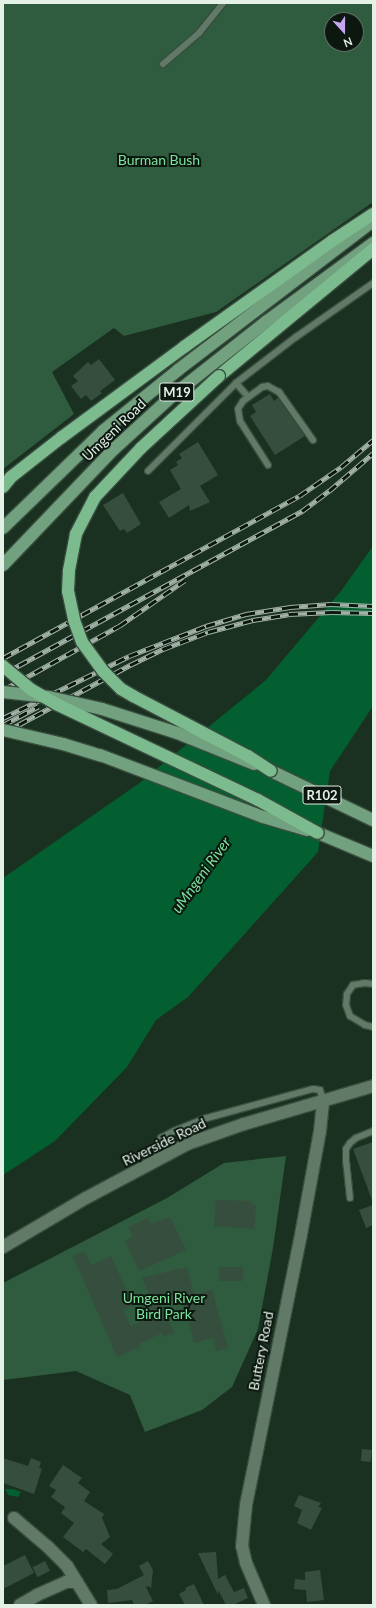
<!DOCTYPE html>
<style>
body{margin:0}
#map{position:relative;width:376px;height:1608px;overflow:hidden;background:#1a3121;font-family:Lato,sans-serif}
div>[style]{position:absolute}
.green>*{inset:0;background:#2f5c3e}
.water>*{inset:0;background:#035f30}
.building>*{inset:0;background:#364e3d;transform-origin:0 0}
.roads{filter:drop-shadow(1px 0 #394d3f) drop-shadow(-1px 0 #394d3f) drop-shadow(0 1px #394d3f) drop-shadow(0 -1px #394d3f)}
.lane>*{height:6px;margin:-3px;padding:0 3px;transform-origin:3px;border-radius:3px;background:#607a67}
.street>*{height:12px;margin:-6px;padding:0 6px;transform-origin:6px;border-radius:6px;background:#607a67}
.secondary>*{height:12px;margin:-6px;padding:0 6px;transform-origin:6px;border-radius:6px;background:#607a67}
.primary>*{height:12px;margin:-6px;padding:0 6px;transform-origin:6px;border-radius:6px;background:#71a17e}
.highway>*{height:12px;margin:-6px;padding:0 6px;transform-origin:6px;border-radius:6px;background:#7cbb8e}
.rail>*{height:4.5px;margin-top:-2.25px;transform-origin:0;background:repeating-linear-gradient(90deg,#0c170f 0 9px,#a2b2a6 0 18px);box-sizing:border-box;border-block:1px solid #a2b2a6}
.bridges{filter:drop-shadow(1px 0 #394d3f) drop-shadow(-1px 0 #394d3f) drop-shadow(0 1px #394d3f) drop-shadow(0 -1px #394d3f)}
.primary-bridge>*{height:12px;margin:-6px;padding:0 6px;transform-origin:6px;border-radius:6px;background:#71a17e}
.highway-bridge>*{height:12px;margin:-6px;padding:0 6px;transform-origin:6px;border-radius:6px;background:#7cbb8e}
span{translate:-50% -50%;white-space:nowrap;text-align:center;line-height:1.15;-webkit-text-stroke:4px #0c170f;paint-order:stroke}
.shield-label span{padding:1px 3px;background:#0c170f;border:1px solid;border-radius:3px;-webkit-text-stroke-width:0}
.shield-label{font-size:13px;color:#e3f1e6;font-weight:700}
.park-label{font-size:14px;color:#7be39d}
.street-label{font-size:14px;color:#e3f1e6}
.water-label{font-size:15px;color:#7be39d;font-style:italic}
.frame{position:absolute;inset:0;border:4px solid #e3f1e6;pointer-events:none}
.north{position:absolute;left:324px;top:12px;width:40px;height:40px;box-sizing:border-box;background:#0c170f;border:1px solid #626e65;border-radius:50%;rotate:159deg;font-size:11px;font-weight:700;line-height:16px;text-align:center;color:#e3f1e6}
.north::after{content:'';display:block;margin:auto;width:14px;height:18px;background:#c5a7f1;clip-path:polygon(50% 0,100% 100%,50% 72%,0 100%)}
</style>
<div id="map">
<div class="green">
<i style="clip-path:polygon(evenodd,3px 3px,373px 3px,373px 202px,216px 312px,124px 336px,114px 328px,52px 372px,74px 414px,3px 469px,3px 3px,332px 20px,356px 20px,356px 44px,332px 44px,332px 20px)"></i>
<i style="clip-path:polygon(286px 1156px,273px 1248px,258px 1329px,232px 1387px,202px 1410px,145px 1432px,130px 1395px,76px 1371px,3px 1380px,3px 1283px,167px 1198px,224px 1163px)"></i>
</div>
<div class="water">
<i style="clip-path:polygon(373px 546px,373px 706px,330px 771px,318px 852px,188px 997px,156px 1020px,127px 1067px,55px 1141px,3px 1175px,3px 878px,138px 784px,266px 680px,341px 591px)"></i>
<i style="clip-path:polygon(5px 1489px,13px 1489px,21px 1492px,18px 1497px,8px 1495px)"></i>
</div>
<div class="building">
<i style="clip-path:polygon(99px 359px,115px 380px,100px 391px,102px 393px,91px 401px,86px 395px,81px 399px,71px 386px,78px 381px,73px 376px,88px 362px,91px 365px)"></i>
<i style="clip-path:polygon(270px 394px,274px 401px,278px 398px,305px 436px,275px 455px,250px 416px,256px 412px,252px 405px)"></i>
<i style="clip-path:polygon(198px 442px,218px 475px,200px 486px,210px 502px,190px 511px,189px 505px,169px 518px,159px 502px,181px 489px,170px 470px,178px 465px,176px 462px,182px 458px,179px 454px)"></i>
<i style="clip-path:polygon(123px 493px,141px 524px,127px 533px,124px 529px,120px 531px,103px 505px)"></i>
<i style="clip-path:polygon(373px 1142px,373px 1200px,372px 1200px,353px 1149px)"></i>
<i style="clip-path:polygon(216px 1200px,251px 1201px,251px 1204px,256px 1205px,254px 1229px,214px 1226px)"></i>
<i style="clip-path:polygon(373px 1205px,373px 1225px,366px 1228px,359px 1210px)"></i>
<i style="clip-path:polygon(170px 1217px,186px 1250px,139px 1271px,125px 1241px,133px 1237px,128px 1227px,148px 1218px,151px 1224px)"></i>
<i style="clip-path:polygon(85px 1251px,91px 1265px,111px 1256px,133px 1305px,123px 1310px,131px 1326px,148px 1318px,138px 1300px,149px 1294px,142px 1278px,187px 1267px,194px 1294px,212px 1290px,228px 1348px,216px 1351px,213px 1338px,194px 1343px,181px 1292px,159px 1302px,174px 1332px,163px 1337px,162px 1333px,139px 1344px,140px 1347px,117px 1357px,73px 1256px)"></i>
<i style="left:219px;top:1267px;width:24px;height:14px"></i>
<i style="left:362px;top:1449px;width:10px;height:12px;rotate:6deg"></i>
<i style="clip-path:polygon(3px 1458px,28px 1466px,31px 1458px,41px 1462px,39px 1468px,42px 1469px,34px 1494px,3px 1483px)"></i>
<i style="clip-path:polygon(63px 1465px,82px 1478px,78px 1483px,90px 1492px,84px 1501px,104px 1514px,102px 1518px,110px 1537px,101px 1544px,113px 1554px,105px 1564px,86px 1549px,83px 1552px,63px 1537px,74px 1523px,61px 1513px,65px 1507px,51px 1497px,56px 1490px,49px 1486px)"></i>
<i style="clip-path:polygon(299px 1495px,321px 1503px,318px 1507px,322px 1508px,311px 1530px,297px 1523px,302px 1510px,294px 1506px)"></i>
<i style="clip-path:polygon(216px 1552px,218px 1579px,225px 1575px,234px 1592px,244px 1588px,248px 1598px,233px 1605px,226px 1605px,218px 1590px,218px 1595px,198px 1553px)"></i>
<i style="clip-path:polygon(25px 1555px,34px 1573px,3px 1589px,3px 1566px)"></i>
<i style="left:45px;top:1561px;width:11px;height:14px;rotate:63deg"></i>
<i style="clip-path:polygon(148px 1561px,153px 1570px,151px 1589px,149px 1586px,146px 1587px,153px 1601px,145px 1605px,134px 1605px,132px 1600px,108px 1603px,107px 1590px,117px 1589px,144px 1575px,139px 1566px)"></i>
<i style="clip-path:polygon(320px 1570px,324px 1600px,307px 1602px,306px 1590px,294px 1589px,295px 1579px,305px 1580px,305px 1572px)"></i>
<i style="clip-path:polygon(194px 1584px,204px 1605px,185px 1605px,179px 1594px,186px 1590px,185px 1588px)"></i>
</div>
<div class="roads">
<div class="lane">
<i style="left:163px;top:64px;width:48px;rotate:-40.7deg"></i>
<i style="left:199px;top:33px;width:38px;rotate:-51deg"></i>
<i style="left:236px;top:383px;width:18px;rotate:49deg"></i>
<i style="left:268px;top:465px;width:52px;rotate:-122.5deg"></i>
<i style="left:240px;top:421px;width:12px;rotate:-99deg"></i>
<i style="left:238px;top:409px;width:9px;rotate:-58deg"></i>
<i style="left:243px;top:401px;width:24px;rotate:-36deg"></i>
<i style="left:262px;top:387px;width:6px;rotate:-9deg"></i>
<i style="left:268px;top:386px;width:13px;rotate:29deg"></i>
<i style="left:279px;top:392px;width:59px;rotate:54.7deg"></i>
<i style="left:148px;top:471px;width:124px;rotate:-45deg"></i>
<i style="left:236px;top:383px;width:76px;rotate:-37.5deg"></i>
<i style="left:296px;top:337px;width:94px;rotate:-35deg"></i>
<i style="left:373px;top:984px;width:8px;rotate:-173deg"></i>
<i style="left:365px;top:983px;width:12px;rotate:171deg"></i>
<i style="left:353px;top:985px;width:11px;rotate:124deg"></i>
<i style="left:347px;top:994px;width:11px;rotate:95deg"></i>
<i style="left:346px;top:1005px;width:12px;rotate:70deg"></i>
<i style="left:350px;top:1016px;width:17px;rotate:31deg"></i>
<i style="left:365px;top:1025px;width:8px;rotate:14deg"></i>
<i style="left:156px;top:1161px;width:16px;rotate:-83deg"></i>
<i style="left:158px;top:1145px;width:8px;rotate:-67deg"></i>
<i style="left:161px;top:1138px;width:15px;rotate:-28deg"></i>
<i style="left:174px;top:1131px;width:35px;rotate:-22deg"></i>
<i style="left:207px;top:1118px;width:110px;rotate:-15.3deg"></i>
<i style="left:313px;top:1089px;width:7px;rotate:8deg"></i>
<i style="left:320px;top:1090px;width:10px;rotate:73deg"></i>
<i style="left:350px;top:1198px;width:36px;rotate:-96deg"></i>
<i style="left:346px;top:1162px;width:13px;rotate:-90deg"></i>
<i style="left:346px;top:1149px;width:7px;rotate:-56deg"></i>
<i style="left:350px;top:1143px;width:8px;rotate:-40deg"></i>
<i style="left:356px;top:1138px;width:18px;rotate:-22deg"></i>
</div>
<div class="street">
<i style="left:14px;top:1518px;width:45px;rotate:40.5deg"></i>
<i style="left:48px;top:1547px;width:27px;rotate:45deg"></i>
<i style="left:67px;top:1566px;width:46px;rotate:58.4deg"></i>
<i style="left:20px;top:1605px;width:20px;rotate:-30deg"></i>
<i style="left:37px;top:1595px;width:32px;rotate:-24deg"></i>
<i style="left:66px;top:1582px;width:11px"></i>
<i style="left:264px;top:1605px;width:46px;rotate:-113.2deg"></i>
<i style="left:246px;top:1563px;width:17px;rotate:-103deg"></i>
<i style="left:242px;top:1546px;width:41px;rotate:-84.4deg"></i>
<i style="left:246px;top:1505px;width:270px;rotate:-78.5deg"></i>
<i style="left:300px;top:1240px;width:111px;rotate:-79.6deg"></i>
<i style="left:320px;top:1131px;width:31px;rotate:-84deg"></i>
</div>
<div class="secondary">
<i style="left:3px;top:1247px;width:96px;rotate:-30.6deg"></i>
<i style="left:86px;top:1198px;width:115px;rotate:-28.1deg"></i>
<i style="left:187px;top:1144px;width:60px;rotate:-19.3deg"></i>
<i style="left:244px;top:1124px;width:134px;rotate:-16.4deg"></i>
</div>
<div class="primary">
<i style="left:3px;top:528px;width:139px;rotate:-44.1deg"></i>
<i style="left:103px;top:431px;width:97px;rotate:-39.1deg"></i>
<i style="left:178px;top:370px;width:245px;rotate:-37.4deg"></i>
<i style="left:3px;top:565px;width:161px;rotate:-46.3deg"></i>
<i style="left:114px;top:449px;width:79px;rotate:-42.4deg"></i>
<i style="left:172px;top:396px;width:121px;rotate:-38.3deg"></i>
<i style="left:267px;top:321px;width:132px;rotate:-36.3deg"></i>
<i style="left:271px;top:771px;width:113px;rotate:25.7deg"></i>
<i style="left:318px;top:833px;width:60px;rotate:22.7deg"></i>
</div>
<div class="highway">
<i style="left:219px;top:376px;width:200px;rotate:-39.5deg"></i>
<i style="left:3px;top:487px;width:13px;rotate:-51deg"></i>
<i style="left:11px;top:477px;width:65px;rotate:-38.1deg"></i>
<i style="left:62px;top:437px;width:152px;rotate:-36.4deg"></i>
<i style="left:184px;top:347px;width:182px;rotate:-35.6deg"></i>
<i style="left:332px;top:241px;width:49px;rotate:-33.4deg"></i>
</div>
</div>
<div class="rail">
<i style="left:3px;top:658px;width:337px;rotate:-28.7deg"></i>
<i style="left:299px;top:496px;width:51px;rotate:-34.6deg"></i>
<i style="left:341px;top:467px;width:42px;rotate:-40.2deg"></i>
<i style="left:3px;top:674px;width:341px;rotate:-28.6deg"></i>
<i style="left:302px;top:511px;width:34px;rotate:-37deg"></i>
<i style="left:329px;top:491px;width:58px;rotate:-40.8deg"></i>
<i style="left:3px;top:690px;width:132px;rotate:-28.9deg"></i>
<i style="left:119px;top:626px;width:80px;rotate:-34.9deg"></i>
<i style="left:3px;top:718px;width:140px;rotate:-26.2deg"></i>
<i style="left:129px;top:656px;width:83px;rotate:-21.3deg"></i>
<i style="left:206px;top:626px;width:42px;rotate:-16.7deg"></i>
<i style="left:246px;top:614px;width:45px;rotate:-9deg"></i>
<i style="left:290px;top:607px;width:41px;rotate:-4.2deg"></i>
<i style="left:331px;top:604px;width:42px;rotate:2.7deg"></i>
<i style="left:3px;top:725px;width:40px;rotate:-28deg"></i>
<i style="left:3px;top:733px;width:144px;rotate:-28.2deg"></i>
<i style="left:130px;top:665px;width:37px;rotate:-26deg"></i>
<i style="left:163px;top:649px;width:48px;rotate:-20.7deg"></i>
<i style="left:208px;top:632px;width:47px;rotate:-14.9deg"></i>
<i style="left:253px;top:620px;width:36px;rotate:-9deg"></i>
<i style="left:289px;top:614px;width:43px;rotate:-2.7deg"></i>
<i style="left:332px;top:612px;width:41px;rotate:1.4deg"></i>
</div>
<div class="bridges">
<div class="primary-bridge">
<i style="left:3px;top:692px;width:46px;rotate:6.2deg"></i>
<i style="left:49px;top:697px;width:54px;rotate:12.8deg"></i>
<i style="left:102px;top:709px;width:79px;rotate:17.7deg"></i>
<i style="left:177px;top:733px;width:83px;rotate:21.9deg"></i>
<i style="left:3px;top:730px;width:62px;rotate:13.1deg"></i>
<i style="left:63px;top:744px;width:39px;rotate:17deg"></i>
<i style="left:100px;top:755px;width:174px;rotate:20.8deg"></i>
<i style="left:263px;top:817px;width:46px;rotate:16.5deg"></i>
</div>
<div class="highway-bridge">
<i style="left:219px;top:376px;width:106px;rotate:137.3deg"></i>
<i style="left:141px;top:448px;width:67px;rotate:133.2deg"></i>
<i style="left:95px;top:497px;width:42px;rotate:117.2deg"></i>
<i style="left:76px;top:534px;width:38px;rotate:101deg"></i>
<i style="left:69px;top:571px;width:20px;rotate:93deg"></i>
<i style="left:68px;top:591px;width:30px;rotate:78deg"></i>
<i style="left:74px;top:620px;width:23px;rotate:70deg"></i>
<i style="left:82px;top:642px;width:36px;rotate:54deg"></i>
<i style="left:103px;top:671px;width:25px;rotate:45deg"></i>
<i style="left:121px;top:689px;width:14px;rotate:30deg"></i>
<i style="left:133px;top:696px;width:130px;rotate:27.6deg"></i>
<i style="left:248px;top:756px;width:27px;rotate:33deg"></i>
<i style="left:3px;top:666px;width:38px;rotate:40deg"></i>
<i style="left:32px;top:690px;width:28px;rotate:30deg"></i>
<i style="left:56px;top:704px;width:224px;rotate:25.4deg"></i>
<i style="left:258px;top:800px;width:68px;rotate:28.8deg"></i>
</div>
</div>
<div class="shield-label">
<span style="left:177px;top:392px">M19</span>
<span style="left:322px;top:795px">R102</span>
</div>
<div class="park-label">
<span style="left:159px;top:160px">Burman Bush</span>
<span style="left:164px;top:1306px">Umgeni River<br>Bird Park</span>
</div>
<div class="street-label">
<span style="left:114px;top:430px;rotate:-44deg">Umgeni Road</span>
<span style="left:164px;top:1142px;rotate:-26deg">Riverside Road</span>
<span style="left:261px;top:1351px;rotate:-79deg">Buttery Road</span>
</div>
<div class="water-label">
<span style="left:201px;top:875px;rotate:-54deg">uMngeni River</span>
</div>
<div class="frame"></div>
<div class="north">N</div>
</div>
